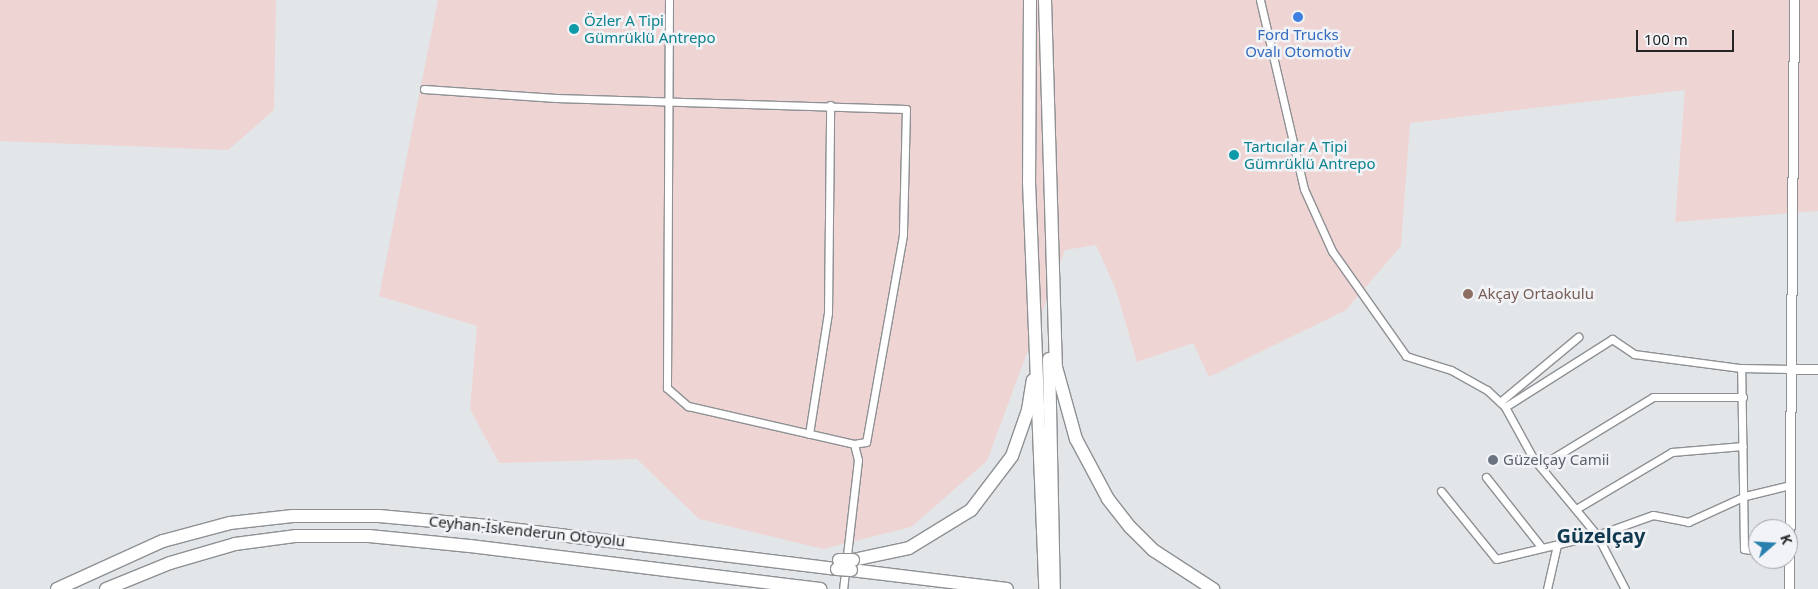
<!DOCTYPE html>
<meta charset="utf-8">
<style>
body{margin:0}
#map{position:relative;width:1818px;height:589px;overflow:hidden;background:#e3e6e9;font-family:"Noto Sans",sans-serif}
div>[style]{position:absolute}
.industrial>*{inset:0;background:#efd4d4}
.roads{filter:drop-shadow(1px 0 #8e9093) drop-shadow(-1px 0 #8e9093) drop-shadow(0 1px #8e9093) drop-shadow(0 -1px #8e9093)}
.minor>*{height:7px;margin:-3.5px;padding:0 3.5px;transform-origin:3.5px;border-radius:3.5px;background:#fff}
.tertiary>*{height:9px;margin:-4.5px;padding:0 4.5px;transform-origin:4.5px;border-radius:4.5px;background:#fff}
.motorway>*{height:12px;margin:-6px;padding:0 6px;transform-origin:6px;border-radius:6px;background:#fff}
.bridges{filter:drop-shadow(1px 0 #8e9093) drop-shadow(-1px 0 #8e9093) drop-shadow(0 1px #8e9093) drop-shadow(0 -1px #8e9093)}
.motorway-bridge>*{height:12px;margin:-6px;padding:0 6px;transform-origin:6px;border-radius:6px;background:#fff}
.dots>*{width:14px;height:14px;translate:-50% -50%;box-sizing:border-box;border:2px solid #f1f3f7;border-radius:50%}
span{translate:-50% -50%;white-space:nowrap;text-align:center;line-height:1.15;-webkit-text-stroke:5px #f1f3f7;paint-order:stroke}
.culture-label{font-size:15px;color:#0d838f}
.left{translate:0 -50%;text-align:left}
.shop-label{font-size:15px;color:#366cbe}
.education-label{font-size:15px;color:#785e54}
.worship-label{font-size:15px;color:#5b616d}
.street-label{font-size:15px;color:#242527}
.district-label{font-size:20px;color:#103950;font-weight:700}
.north{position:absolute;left:1748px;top:519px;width:50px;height:50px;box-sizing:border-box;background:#f1f3f7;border:1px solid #9fa1a4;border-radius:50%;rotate:71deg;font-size:14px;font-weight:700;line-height:20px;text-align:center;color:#242527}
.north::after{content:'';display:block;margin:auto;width:18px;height:22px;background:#2980af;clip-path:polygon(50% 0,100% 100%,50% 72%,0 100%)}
.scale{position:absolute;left:1636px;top:30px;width:98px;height:22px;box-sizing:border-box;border:2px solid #242527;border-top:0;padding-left:6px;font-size:15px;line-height:18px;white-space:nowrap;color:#242527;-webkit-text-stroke:4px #f1f3f7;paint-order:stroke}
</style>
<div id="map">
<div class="industrial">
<i style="clip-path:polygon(0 0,276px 0,274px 110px,228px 150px,0 141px)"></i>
<i style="clip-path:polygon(438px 0,1818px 0,1818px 211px,1675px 222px,1685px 90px,1410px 123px,1401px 246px,1346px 310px,1209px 377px,1193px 343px,1137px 362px,1116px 290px,1096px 245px,1065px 250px,987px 461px,911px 527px,823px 549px,699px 519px,637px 459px,499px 463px,470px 409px,477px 326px,379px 296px)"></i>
</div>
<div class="roads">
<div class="minor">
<i style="left:669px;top:0;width:388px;rotate:90.3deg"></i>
<i style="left:667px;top:388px;width:28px;rotate:41deg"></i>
<i style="left:688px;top:406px;width:170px;rotate:12.9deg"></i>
<i style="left:854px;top:444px;width:16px;rotate:76deg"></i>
<i style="left:858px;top:460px;width:130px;rotate:96.6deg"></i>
<i style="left:1260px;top:0;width:194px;rotate:76.9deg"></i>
<i style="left:1304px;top:189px;width:68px;rotate:65.7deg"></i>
<i style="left:1332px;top:251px;width:128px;rotate:54.8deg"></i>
<i style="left:1406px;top:356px;width:47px;rotate:17.3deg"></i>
<i style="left:1451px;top:370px;width:41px;rotate:29.1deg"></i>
<i style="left:1487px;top:390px;width:25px;rotate:43deg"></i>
<i style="left:1505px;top:407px;width:58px;rotate:61.2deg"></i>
<i style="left:1533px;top:458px;width:100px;rotate:50.3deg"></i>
<i style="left:1597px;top:535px;width:61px;rotate:62.6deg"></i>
<i style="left:424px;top:89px;width:132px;rotate:3.9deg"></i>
<i style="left:556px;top:98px;width:350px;rotate:1.8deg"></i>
<i style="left:906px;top:109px;width:126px;rotate:91.4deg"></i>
<i style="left:903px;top:235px;width:210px;rotate:100.1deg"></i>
<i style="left:866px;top:442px;width:12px;rotate:171deg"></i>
<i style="left:1500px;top:402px;width:102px;rotate:-39.8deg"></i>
<i style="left:1505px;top:407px;width:127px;rotate:-32.4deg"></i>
<i style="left:1612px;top:339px;width:27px;rotate:34deg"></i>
<i style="left:1634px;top:354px;width:108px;rotate:7.5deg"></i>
<i style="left:809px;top:434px;width:122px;rotate:-81.1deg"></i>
<i style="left:828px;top:313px;width:208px;rotate:-89.4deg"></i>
<i style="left:1540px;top:466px;width:132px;rotate:-31.4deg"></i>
<i style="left:1653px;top:397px;width:90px"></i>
<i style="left:1486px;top:477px;width:90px;rotate:51.7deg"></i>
<i style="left:1441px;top:491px;width:87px;rotate:51deg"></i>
<i style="left:1496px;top:559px;width:104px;rotate:-13.4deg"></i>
<i style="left:1597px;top:535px;width:59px;rotate:-19.7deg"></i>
<i style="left:1653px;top:515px;width:36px;rotate:11deg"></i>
<i style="left:1688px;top:522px;width:63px;rotate:-24.5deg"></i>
<i style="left:1745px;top:496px;width:46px;rotate:-13.7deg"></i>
<i style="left:1576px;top:509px;width:112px;rotate:-30.7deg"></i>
<i style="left:1672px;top:452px;width:71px;rotate:-4.8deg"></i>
<i style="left:1758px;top:551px;width:14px;rotate:-172deg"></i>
<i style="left:1744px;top:549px;width:181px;rotate:-90.9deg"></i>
<i style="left:1741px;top:368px;width:50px;rotate:1.1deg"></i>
<i style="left:1547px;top:589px;width:45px;rotate:-77.2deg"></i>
</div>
<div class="tertiary">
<i style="left:1791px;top:369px;width:27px"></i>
<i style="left:1789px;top:589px;width:589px;rotate:-89.51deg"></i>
</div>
<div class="motorway">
<i style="left:1030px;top:0;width:182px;rotate:90.3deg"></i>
<i style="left:1029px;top:182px;width:407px;rotate:87.7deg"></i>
<i style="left:1045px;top:0;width:367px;rotate:88.3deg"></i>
<i style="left:1056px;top:367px;width:75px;rotate:74.5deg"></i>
<i style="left:1076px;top:439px;width:68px;rotate:61.9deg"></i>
<i style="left:1108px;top:499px;width:36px;rotate:52deg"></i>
<i style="left:1130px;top:527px;width:33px;rotate:45deg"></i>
<i style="left:1153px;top:550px;width:72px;rotate:33deg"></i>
<i style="left:1049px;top:359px;width:230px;rotate:88.8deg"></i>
<i style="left:853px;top:560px;width:57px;rotate:-12.1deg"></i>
<i style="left:909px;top:548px;width:73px;rotate:-31.5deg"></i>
<i style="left:971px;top:510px;width:68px;rotate:-52.8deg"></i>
<i style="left:1012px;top:456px;width:49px;rotate:-70.8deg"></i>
<i style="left:1028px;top:410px;width:30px;rotate:-81deg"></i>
<i style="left:851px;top:570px;width:157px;rotate:6.9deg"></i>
<i style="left:57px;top:589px;width:116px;rotate:-24.4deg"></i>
<i style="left:163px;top:541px;width:69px;rotate:-15deg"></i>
<i style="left:230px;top:523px;width:63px;rotate:-6.3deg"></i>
<i style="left:293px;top:516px;width:86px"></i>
<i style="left:379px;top:516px;width:99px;rotate:5.2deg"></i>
<i style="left:478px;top:525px;width:362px;rotate:7deg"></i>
<i style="left:106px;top:589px;width:69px;rotate:-22.1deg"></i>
<i style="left:170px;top:563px;width:68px;rotate:-16.3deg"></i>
<i style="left:235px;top:544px;width:62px;rotate:-7.5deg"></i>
<i style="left:296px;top:536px;width:73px"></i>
<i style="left:369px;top:536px;width:101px;rotate:5.7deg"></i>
<i style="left:470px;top:546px;width:353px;rotate:7deg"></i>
</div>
</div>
<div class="bridges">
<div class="motorway-bridge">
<i style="left:839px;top:560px;width:14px"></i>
<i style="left:837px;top:569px;width:14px;rotate:4deg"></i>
</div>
</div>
<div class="dots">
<i style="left:1298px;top:17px;background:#3f7fe0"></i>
<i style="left:574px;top:29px;background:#0f9aa8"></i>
<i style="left:1234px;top:155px;background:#0f9aa8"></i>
<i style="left:1468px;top:294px;background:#8d6e63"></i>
<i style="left:1493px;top:460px;background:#6b7280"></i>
</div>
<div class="culture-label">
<span class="left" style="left:584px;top:29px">Özler A Tipi<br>Gümrüklü Antrepo</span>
<span class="left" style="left:1244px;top:155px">Tartıcılar A Tipi<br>Gümrüklü Antrepo</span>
</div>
<div class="shop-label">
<span style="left:1298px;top:43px">Ford Trucks<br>Ovalı Otomotiv</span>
</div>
<div class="education-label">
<span class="left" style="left:1478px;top:294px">Akçay Ortaokulu</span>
</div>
<div class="worship-label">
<span class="left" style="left:1503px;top:460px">Güzelçay Camii</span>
</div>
<div class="street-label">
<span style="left:527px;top:531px;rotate:6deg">Ceyhan-İskenderun Otoyolu</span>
</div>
<div class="district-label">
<span style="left:1601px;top:535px">Güzelçay</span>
</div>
<div class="north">K</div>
<div class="scale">100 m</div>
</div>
